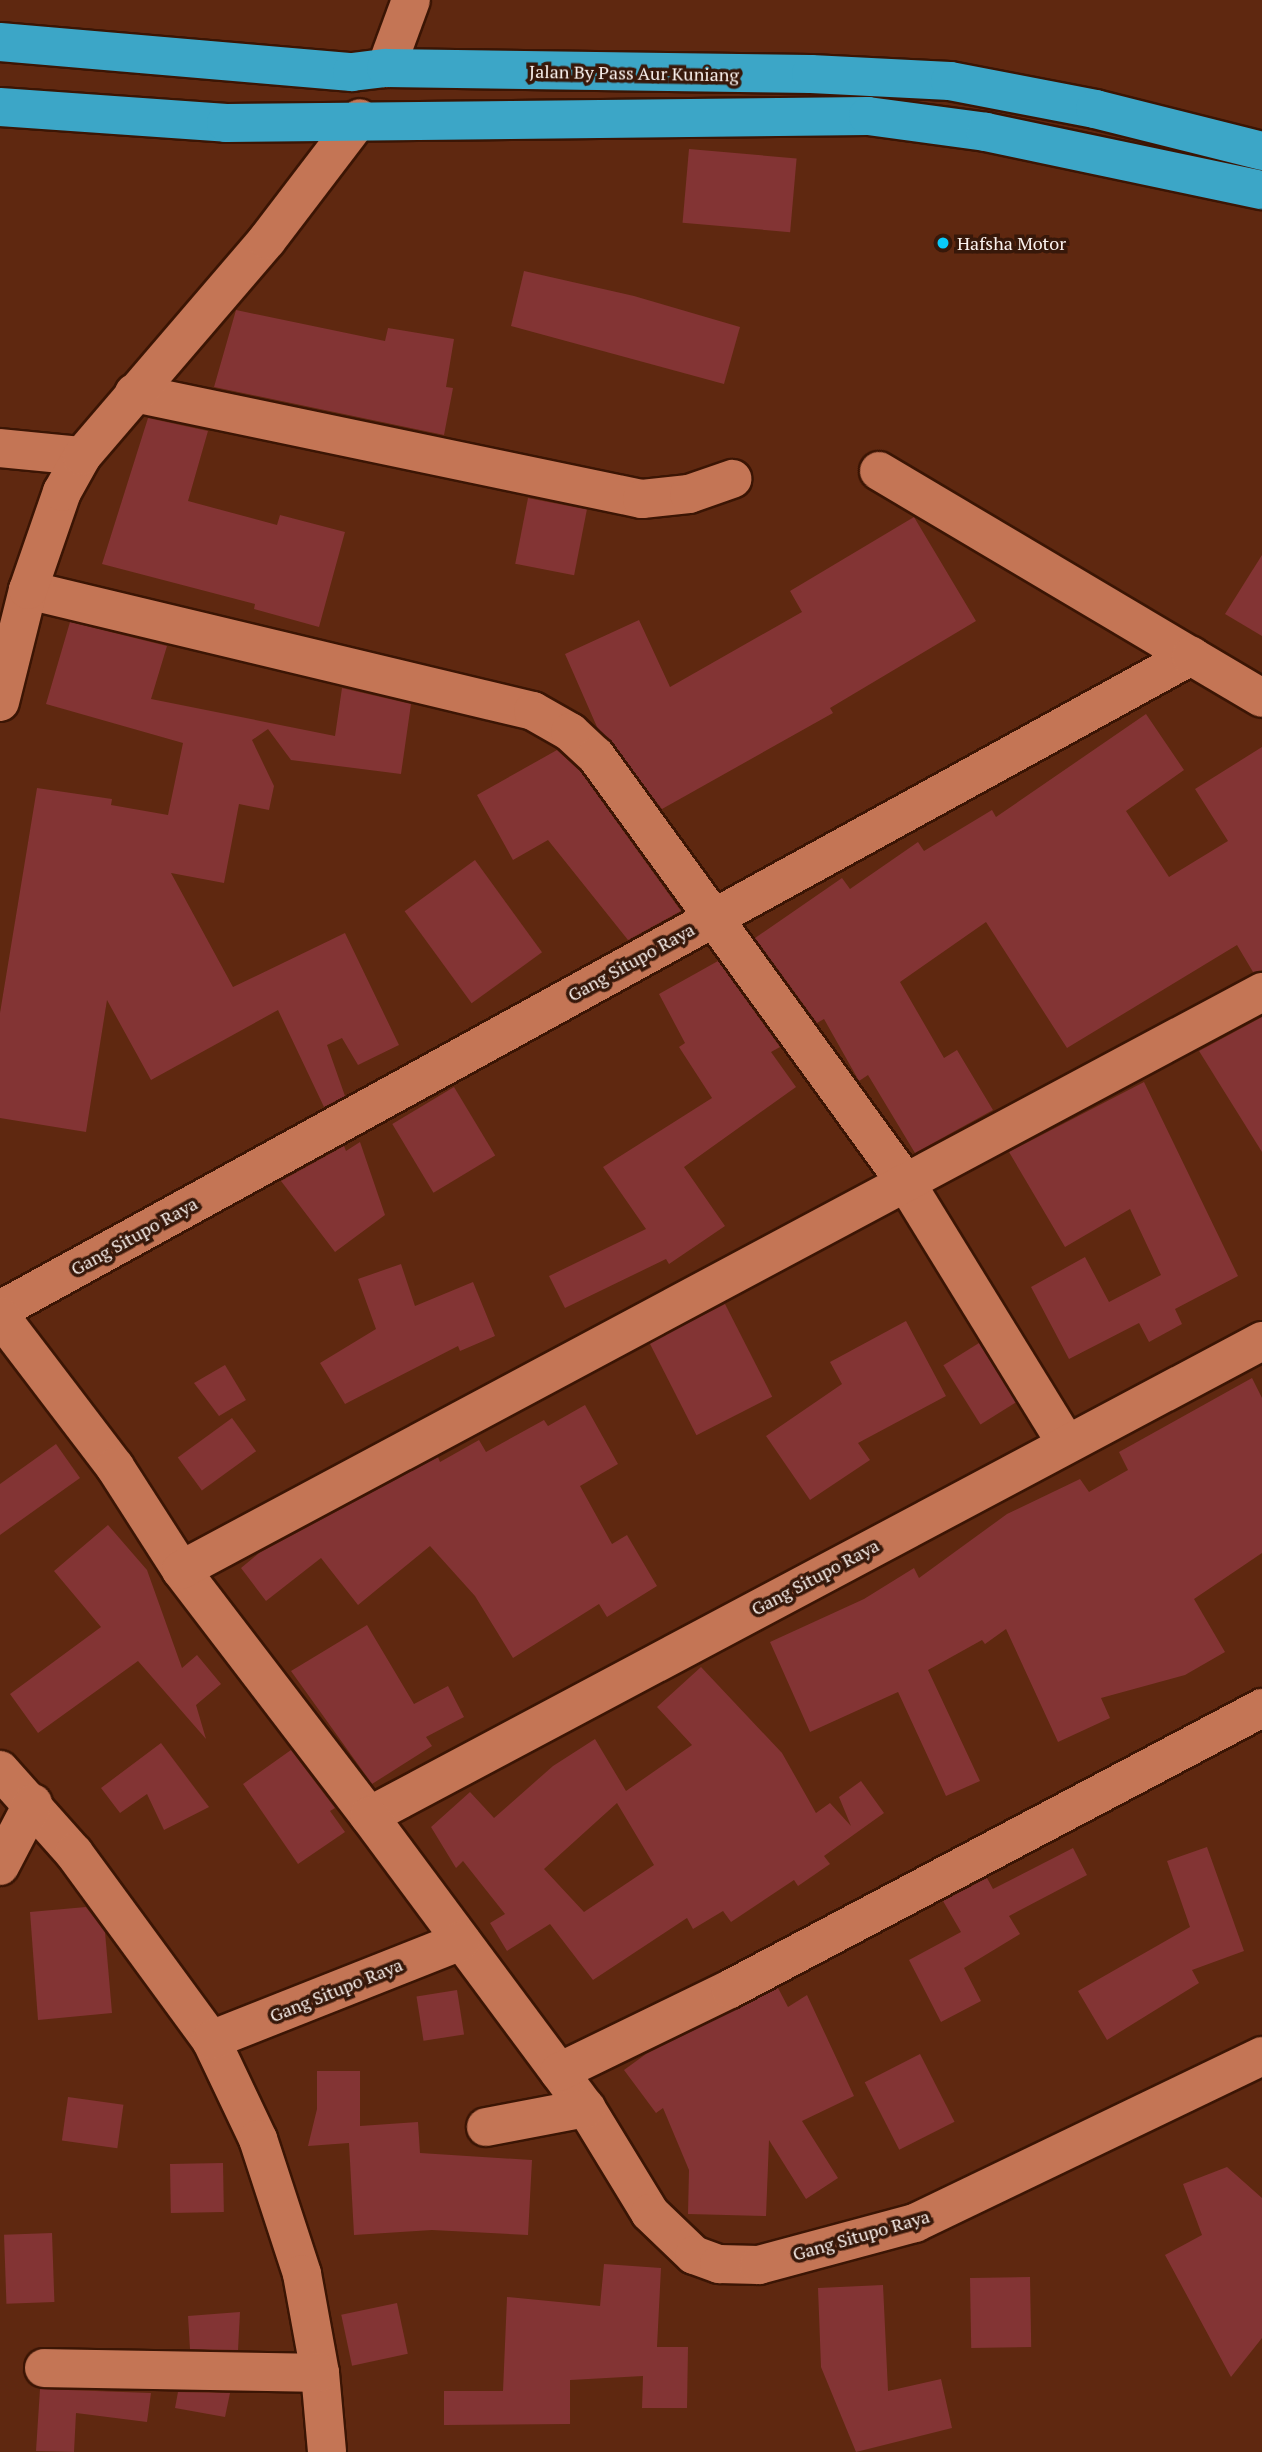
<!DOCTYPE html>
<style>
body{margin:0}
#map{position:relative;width:1262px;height:2452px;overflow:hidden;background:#5f2810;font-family:"PT Serif",serif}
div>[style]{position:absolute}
.building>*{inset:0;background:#833434;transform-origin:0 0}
.roads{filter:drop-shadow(2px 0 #3b1504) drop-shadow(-2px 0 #3b1504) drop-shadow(0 2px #3b1504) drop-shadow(0 -2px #3b1504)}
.minor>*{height:38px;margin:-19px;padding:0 19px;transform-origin:19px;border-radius:19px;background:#c47555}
.highway>*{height:38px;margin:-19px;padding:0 19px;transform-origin:19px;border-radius:19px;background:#3ca6c7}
.dots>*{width:19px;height:19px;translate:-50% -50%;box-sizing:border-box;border:4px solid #37180a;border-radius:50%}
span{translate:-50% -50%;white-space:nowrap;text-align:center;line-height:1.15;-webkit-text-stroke:7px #37180a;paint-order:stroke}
.street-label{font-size:18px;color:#faf1ed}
.poi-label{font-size:18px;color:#faf1ed}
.left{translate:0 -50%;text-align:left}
</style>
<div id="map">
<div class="building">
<i style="left:689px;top:149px;width:108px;height:74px;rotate:5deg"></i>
<i style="clip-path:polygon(524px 271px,634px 296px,740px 327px,724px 384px,511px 326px)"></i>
<i style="clip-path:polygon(236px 310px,385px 341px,388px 328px,454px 339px,446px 387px,453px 388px,444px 435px,214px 387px)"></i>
<i style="clip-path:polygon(148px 418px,208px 431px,188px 501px,277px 525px,280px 515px,345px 532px,319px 627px,254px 609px,255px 604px,102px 564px)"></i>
<i style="left:528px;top:498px;width:60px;height:67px;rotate:11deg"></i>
<i style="clip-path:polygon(914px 517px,976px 621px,830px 708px,833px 713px,662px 809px,597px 727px,565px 654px,639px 620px,670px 687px,802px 612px,790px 591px)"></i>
<i style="clip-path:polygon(1262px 555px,1262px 636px,1225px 614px)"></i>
<i style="clip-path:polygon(70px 622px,167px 646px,151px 699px,335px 736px,342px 688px,411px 704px,401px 774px,291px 760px,268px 729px,252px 740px,274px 786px,269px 810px,239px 804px,224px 883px,171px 873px,233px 987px,345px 933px,399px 1045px,358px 1065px,342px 1038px,327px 1045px,345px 1096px,324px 1107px,278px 1010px,151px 1080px,107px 1000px,86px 1132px,0 1118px,0 1013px,37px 788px,112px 799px,111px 805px,168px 815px,183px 743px,46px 704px)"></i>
<i style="clip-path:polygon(1146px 714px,1184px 770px,1126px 811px,1169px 877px,1228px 841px,1195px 789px,1262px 747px,1262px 970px,1253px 972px,1237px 945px,1067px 1048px,986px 922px,900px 982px,944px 1058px,957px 1050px,993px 1110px,915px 1153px,868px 1075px,859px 1081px,824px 1019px,817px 1023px,755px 938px,842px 878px,850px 889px,918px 842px,924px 851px,992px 810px,996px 817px)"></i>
<i style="clip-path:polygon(557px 750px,580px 771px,681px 911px,628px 940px,548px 840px,513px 860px,477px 795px)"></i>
<i style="left:475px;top:860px;width:114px;height:87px;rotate:54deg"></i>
<i style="clip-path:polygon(718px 961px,780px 1047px,771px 1052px,796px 1087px,684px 1167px,725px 1226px,669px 1264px,666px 1259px,565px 1308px,549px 1276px,646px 1229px,603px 1167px,712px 1098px,679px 1047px,685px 1043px,659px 994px)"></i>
<i style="clip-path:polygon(1262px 1017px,1262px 1152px,1199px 1051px)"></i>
<i style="clip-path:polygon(1144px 1082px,1238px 1276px,1175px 1309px,1182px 1324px,1149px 1342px,1139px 1323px,1069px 1359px,1031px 1287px,1085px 1257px,1109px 1302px,1161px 1275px,1130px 1209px,1065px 1247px,1009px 1152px)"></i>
<i style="left:454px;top:1087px;width:80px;height:72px;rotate:59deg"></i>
<i style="clip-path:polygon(360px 1142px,385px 1215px,335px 1252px,281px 1181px,344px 1146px,346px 1151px)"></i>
<i style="clip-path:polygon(401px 1264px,415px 1306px,473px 1282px,495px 1336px,460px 1351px,458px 1346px,345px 1404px,320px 1363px,376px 1329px,358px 1279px)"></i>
<i style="left:725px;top:1304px;width:104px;height:85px;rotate:63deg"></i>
<i style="clip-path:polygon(906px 1321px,946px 1396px,858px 1443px,870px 1460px,810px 1500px,766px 1436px,842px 1384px,830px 1362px)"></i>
<i style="left:979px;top:1343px;width:70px;height:42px;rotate:58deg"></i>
<i style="clip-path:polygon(225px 1365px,246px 1400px,219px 1416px,194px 1383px)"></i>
<i style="clip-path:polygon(1252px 1378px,1262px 1398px,1262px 1553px,1194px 1599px,1225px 1652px,1185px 1675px,1101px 1698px,1110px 1718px,1058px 1742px,1006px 1629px,985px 1644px,982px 1640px,928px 1670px,980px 1781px,946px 1796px,898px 1692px,810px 1732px,770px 1642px,864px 1599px,914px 1568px,919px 1578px,1007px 1514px,1080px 1479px,1089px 1492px,1128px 1470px,1119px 1452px)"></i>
<i style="clip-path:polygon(585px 1405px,618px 1464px,580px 1486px,612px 1544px,627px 1535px,657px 1586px,607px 1617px,599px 1604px,513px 1658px,475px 1596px,430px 1546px,358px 1605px,321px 1558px,266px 1601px,241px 1568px,259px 1553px,438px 1457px,440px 1462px,479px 1440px,486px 1452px,544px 1420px,548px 1426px)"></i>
<i style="left:232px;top:1418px;width:41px;height:67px;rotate:54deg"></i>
<i style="clip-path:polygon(56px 1444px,80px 1478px,0 1535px,0 1484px)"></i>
<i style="clip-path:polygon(108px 1525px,147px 1570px,182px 1668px,197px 1655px,221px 1684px,196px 1705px,206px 1739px,138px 1661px,38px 1733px,10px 1694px,101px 1627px,54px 1571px)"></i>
<i style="clip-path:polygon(367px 1625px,414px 1704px,448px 1686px,464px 1717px,426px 1737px,432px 1746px,372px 1784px,291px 1671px)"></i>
<i style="clip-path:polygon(evenodd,701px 1667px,782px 1753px,816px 1813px,830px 1803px,851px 1826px,839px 1797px,861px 1781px,884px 1813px,824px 1856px,830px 1864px,798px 1886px,794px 1880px,731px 1922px,723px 1911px,693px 1929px,687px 1918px,593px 1980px,550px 1924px,507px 1951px,490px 1923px,505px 1914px,463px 1861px,456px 1868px,431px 1827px,470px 1792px,494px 1818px,553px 1766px,595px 1739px,626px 1791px,692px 1745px,657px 1707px,701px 1667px,617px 1803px,654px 1865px,584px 1912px,544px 1869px,617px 1803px)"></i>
<i style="clip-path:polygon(161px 1743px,209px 1807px,164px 1830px,147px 1794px,120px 1813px,101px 1788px)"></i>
<i style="clip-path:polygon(291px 1750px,335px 1808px,330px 1811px,345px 1832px,298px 1864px,243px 1784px)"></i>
<i style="clip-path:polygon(1207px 1847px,1244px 1951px,1192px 1970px,1199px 1983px,1107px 2040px,1078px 1991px,1190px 1927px,1167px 1861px)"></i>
<i style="clip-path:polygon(1073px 1848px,1087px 1875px,1009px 1916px,1020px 1934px,964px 1968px,981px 2001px,941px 2022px,909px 1960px,961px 1932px,943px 1901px,987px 1878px,993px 1889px)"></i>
<i style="clip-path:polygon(86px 1907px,105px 1932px,112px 2013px,38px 2020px,30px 1912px)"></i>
<i style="clip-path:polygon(778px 1988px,788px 2007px,807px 1995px,854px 2096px,802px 2121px,838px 2178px,806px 2199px,769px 2140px,766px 2216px,688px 2214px,689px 2170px,663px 2108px,656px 2113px,624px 2070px,646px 2054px)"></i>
<i style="left:457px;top:1990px;width:45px;height:41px;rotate:81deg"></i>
<i style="left:920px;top:2054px;width:76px;height:62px;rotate:63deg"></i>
<i style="clip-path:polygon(317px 2071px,360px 2071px,360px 2126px,418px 2122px,420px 2153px,532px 2160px,528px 2235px,432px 2230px,354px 2235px,349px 2143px,308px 2146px,317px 2109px)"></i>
<i style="left:68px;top:2097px;width:56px;height:44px;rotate:8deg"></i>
<i style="left:223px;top:2163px;width:49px;height:53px;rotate:89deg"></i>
<i style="clip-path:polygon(1227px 2167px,1262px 2198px,1262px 2338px,1231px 2377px,1165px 2255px,1202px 2235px,1183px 2184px)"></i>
<i style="left:52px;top:2233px;width:69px;height:48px;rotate:88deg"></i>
<i style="clip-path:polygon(604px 2264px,661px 2268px,657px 2347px,688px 2347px,687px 2408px,642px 2408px,643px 2376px,570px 2380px,570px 2424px,444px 2425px,444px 2391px,503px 2391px,507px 2297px,600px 2306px)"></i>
<i style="left:1030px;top:2277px;width:70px;height:60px;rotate:89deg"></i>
<i style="clip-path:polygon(883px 2285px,888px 2391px,941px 2379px,952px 2428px,856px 2452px,821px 2367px,818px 2288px)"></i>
<i style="left:397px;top:2303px;width:52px;height:57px;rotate:78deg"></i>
<i style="clip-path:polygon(240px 2312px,238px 2350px,190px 2349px,188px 2316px)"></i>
<i style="clip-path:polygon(40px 2389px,151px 2393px,147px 2422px,76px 2413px,74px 2452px,36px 2451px)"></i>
<i style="clip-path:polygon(178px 2392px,230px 2393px,225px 2417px,175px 2408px)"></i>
</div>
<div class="roads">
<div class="minor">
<i style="left:386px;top:68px;width:72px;rotate:-69.8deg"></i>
<i style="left:134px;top:393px;width:519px;rotate:11.79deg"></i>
<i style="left:642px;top:499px;width:47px;rotate:-6.1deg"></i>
<i style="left:689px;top:494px;width:46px;rotate:-19.2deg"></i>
<i style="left:0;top:448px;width:82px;rotate:5.6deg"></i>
<i style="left:879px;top:471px;width:363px;rotate:30.7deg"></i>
<i style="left:28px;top:590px;width:519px;rotate:13.47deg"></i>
<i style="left:533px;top:711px;width:43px;rotate:29.6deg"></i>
<i style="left:570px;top:732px;width:35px;rotate:43deg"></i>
<i style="left:596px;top:756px;width:528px;rotate:54.02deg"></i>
<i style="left:906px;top:1183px;width:305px;rotate:58.4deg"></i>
<i style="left:0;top:702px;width:115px;rotate:-76deg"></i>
<i style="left:28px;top:590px;width:104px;rotate:-70.9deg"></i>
<i style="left:62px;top:492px;width:41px;rotate:-60.9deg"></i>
<i style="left:82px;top:456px;width:284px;rotate:-49.4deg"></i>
<i style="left:267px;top:240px;width:153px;rotate:-52.7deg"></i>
<i style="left:0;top:1310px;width:1359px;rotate:-28.77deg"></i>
<i style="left:1191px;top:656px;width:82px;rotate:30.6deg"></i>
<i style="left:0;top:1316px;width:190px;rotate:52.7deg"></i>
<i style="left:115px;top:1467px;width:122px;rotate:57.3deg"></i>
<i style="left:181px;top:1570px;width:310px;rotate:52.6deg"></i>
<i style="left:1262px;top:1341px;width:1011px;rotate:151.99deg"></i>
<i style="left:369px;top:1816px;width:364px;rotate:53.4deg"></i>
<i style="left:586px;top:2108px;width:123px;rotate:58.6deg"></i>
<i style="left:650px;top:2213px;width:61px;rotate:43.7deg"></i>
<i style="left:694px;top:2255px;width:27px;rotate:20deg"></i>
<i style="left:719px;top:2264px;width:40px;rotate:1.4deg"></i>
<i style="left:759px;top:2265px;width:162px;rotate:-15.1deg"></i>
<i style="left:915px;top:2223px;width:385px;rotate:-25.7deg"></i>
<i style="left:181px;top:1570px;width:1226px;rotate:-28.13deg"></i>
<i style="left:0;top:1770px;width:111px;rotate:48.3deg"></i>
<i style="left:74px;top:1853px;width:232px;rotate:53.8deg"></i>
<i style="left:211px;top:2040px;width:110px;rotate:64.6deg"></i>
<i style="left:258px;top:2139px;width:142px;rotate:71.9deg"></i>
<i style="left:302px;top:2274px;width:101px;rotate:79.7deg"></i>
<i style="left:320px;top:2373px;width:79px;rotate:84.9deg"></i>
<i style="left:0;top:1866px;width:71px;rotate:-62.4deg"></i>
<i style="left:211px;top:2040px;width:269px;rotate:-21.6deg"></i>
<i style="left:559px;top:2072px;width:190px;rotate:-25.9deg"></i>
<i style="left:730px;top:1989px;width:602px;rotate:-27.84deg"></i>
<i style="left:486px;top:2127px;width:102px;rotate:-10.8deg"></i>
<i style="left:44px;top:2368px;width:276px;rotate:1deg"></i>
</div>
<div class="highway">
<i style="left:0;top:42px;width:353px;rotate:4.9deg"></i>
<i style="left:352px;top:72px;width:34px;rotate:-7deg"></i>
<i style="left:386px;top:68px;width:425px;rotate:0.8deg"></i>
<i style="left:811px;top:74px;width:139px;rotate:2.9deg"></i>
<i style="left:950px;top:81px;width:148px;rotate:10.9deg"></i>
<i style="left:1095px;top:109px;width:172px;rotate:14.1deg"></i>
<i style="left:0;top:107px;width:227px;rotate:4deg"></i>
<i style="left:226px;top:123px;width:642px;rotate:-0.62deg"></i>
<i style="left:868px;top:116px;width:119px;rotate:7.7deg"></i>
<i style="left:986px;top:132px;width:282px;rotate:11.9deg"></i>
</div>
</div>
<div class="dots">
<i style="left:943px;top:243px;background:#09cafa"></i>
</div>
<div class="street-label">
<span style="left:634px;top:73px;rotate:1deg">Jalan By Pass Aur Kuniang</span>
<span style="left:631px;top:962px;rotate:-29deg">Gang Situpo Raya</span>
<span style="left:134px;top:1236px;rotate:-29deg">Gang Situpo Raya</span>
<span style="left:815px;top:1577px;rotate:-28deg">Gang Situpo Raya</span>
<span style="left:336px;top:1990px;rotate:-22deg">Gang Situpo Raya</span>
<span style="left:861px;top:2235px;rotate:-16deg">Gang Situpo Raya</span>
</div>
<div class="poi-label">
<span class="left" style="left:957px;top:243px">Hafsha Motor</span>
</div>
</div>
